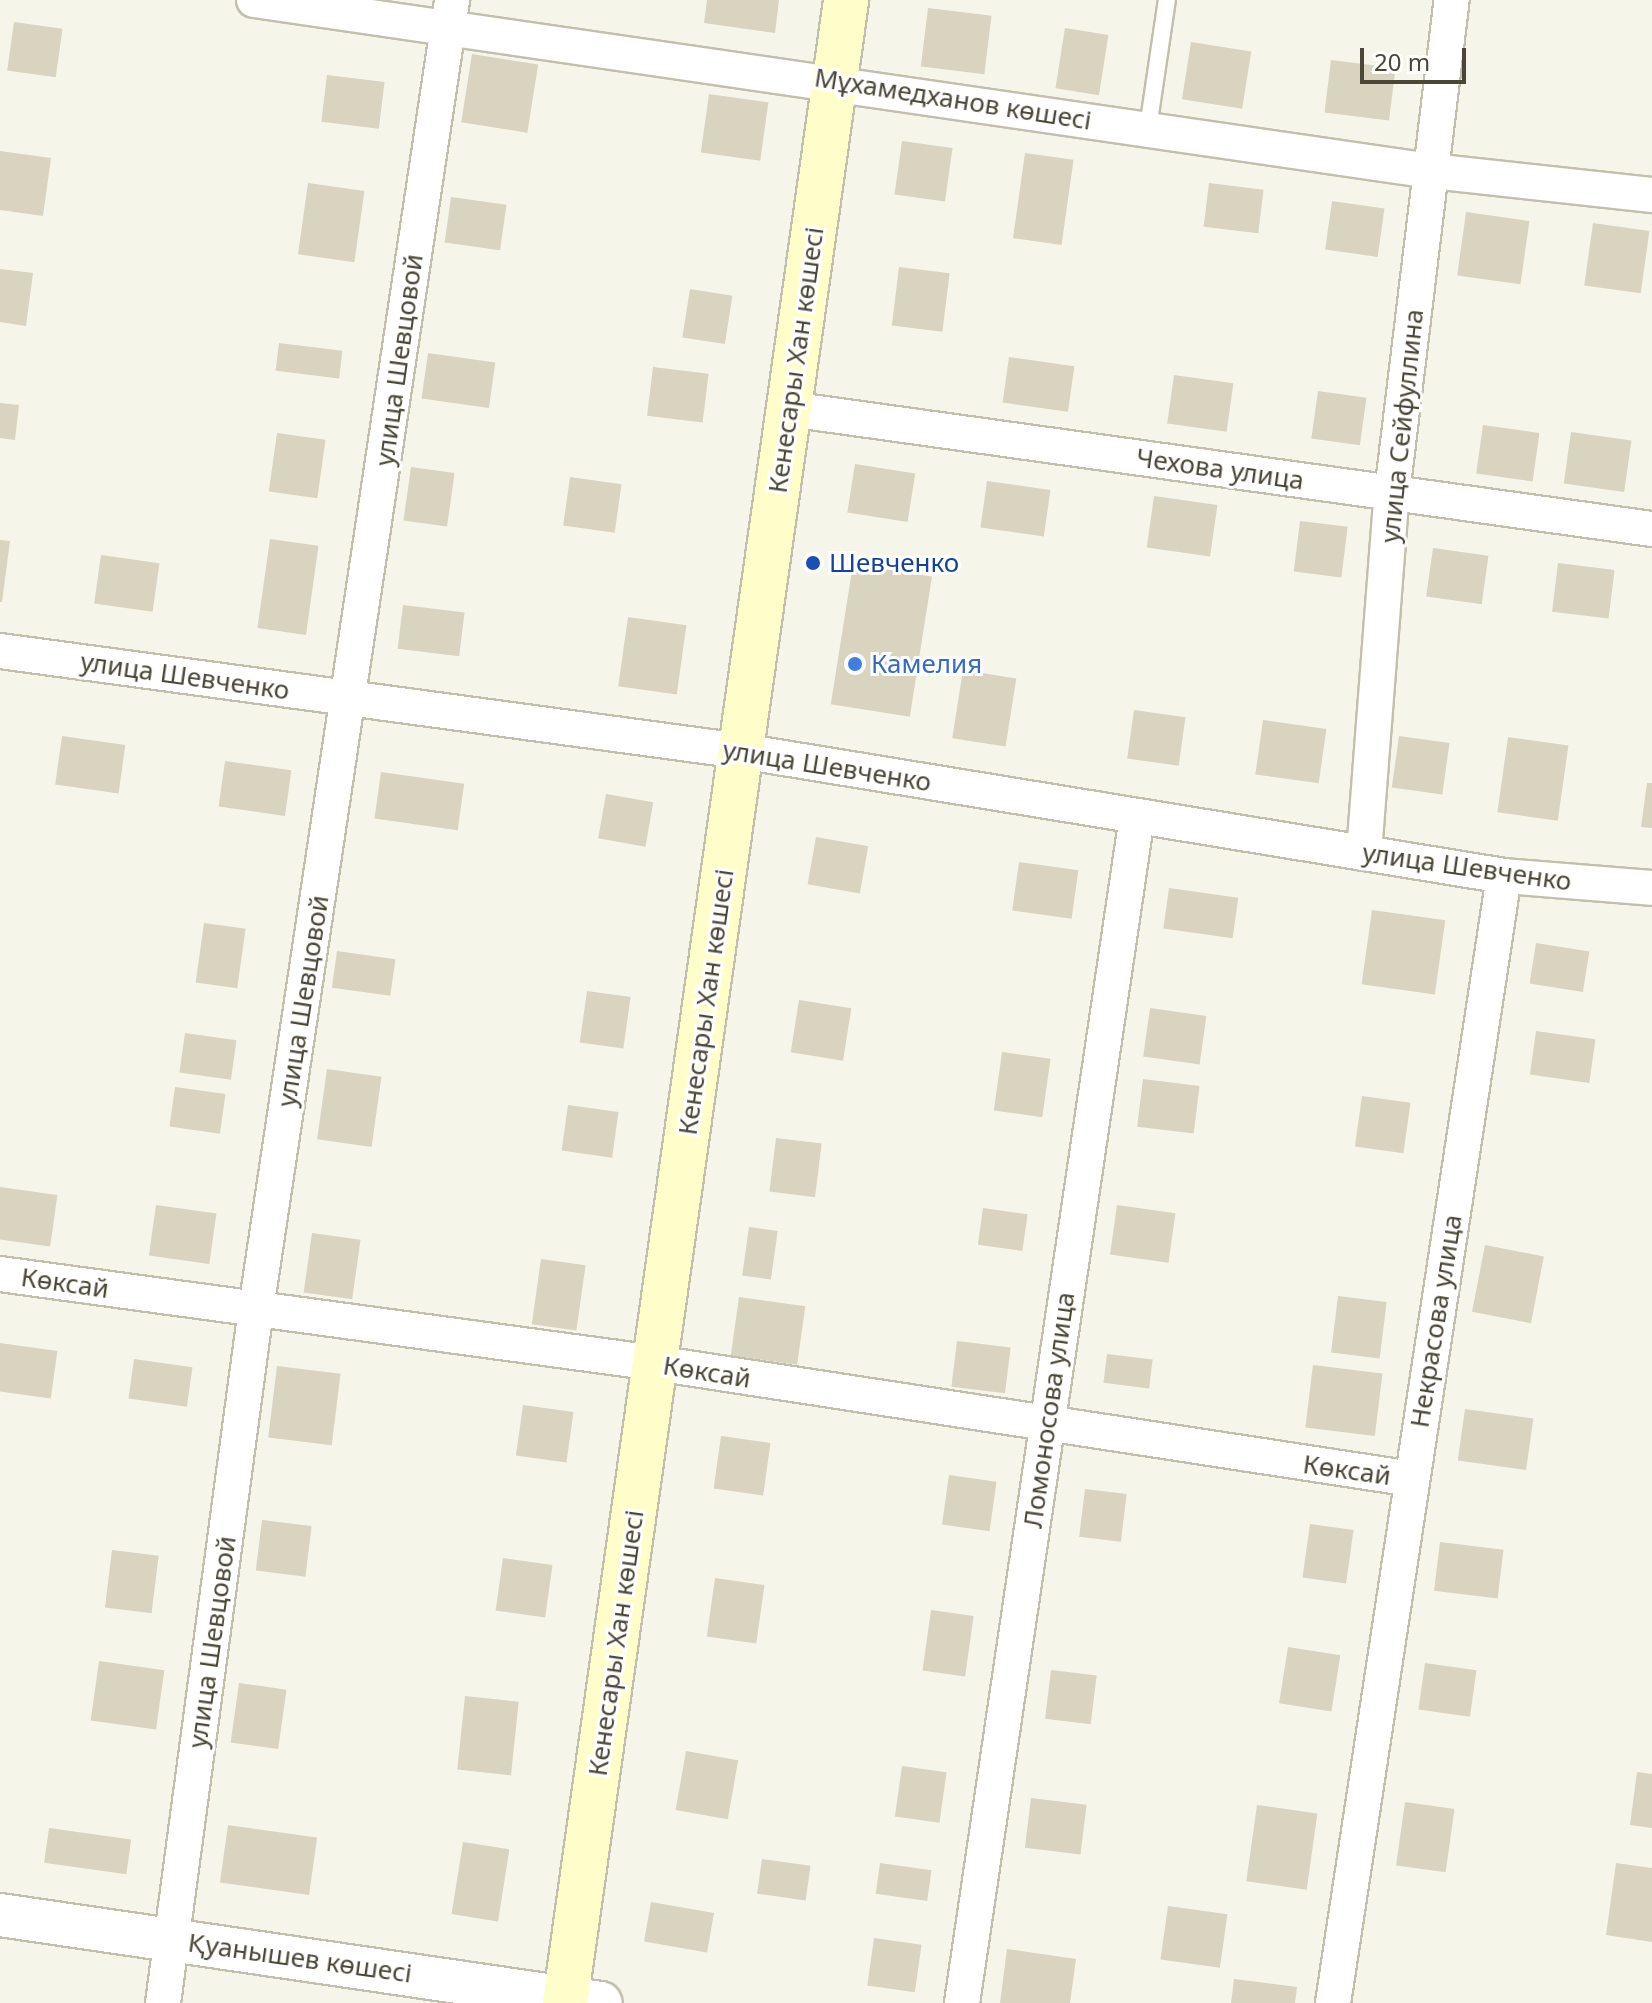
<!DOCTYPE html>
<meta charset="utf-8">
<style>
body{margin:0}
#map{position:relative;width:1652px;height:2003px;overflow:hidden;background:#f6f5ea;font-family:"Noto Sans",sans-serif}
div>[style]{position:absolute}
.building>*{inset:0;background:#d8d4bf;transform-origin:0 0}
.roads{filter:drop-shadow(2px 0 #c2bfac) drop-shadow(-2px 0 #c2bfac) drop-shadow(0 2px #c2bfac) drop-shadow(0 -2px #c2bfac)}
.service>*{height:16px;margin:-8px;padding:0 8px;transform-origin:8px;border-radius:8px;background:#fff}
.minor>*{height:34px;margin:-17px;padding:0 17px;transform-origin:17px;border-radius:17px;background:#fff}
.tertiary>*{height:42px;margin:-21px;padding:0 21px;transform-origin:21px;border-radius:21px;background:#fff}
.secondary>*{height:44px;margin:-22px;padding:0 22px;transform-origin:22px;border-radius:22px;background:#fffecb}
.dots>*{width:22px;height:22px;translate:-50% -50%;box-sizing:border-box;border:4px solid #fff;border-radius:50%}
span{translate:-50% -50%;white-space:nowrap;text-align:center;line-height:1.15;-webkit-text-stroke:6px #fff;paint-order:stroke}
.street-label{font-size:26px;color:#4a4737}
.transit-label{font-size:26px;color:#164399}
.left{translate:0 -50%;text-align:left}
.shop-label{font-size:26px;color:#366cbe}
.scale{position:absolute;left:1360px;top:48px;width:106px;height:36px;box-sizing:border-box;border:4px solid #4a4737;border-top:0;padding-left:10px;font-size:24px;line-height:28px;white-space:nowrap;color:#4a4737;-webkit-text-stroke:6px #fff;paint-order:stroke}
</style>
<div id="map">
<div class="building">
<i style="clip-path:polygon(707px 0,779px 0,775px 33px,704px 23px)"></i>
<i style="left:928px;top:8px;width:64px;height:59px;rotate:7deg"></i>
<i style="left:14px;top:22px;width:49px;height:49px;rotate:8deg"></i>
<i style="left:1065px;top:28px;width:44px;height:61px;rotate:9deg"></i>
<i style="left:1191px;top:42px;width:61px;height:58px;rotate:9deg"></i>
<i style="left:472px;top:54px;width:67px;height:69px;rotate:9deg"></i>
<i style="left:1331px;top:60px;width:65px;height:53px;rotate:7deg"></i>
<i style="left:327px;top:75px;width:58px;height:47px;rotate:7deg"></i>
<i style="left:709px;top:94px;width:60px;height:59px;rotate:8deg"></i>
<i style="left:902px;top:141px;width:51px;height:54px;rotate:8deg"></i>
<i style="clip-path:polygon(0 151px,51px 158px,43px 216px,0 210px)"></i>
<i style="left:1025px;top:153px;width:49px;height:86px;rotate:8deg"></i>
<i style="left:308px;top:183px;width:57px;height:72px;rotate:8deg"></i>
<i style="left:1209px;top:183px;width:55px;height:44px;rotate:7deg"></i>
<i style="left:451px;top:197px;width:56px;height:46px;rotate:8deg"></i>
<i style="left:1332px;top:201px;width:53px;height:49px;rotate:8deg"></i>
<i style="left:1466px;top:212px;width:64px;height:64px;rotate:8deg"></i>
<i style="left:1593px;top:223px;width:57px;height:63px;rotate:8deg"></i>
<i style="left:899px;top:267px;width:51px;height:59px;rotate:7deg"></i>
<i style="clip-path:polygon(0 269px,33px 273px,26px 326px,0 322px)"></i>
<i style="left:690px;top:289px;width:43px;height:49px;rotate:9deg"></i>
<i style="left:279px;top:343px;width:64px;height:28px;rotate:7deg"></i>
<i style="left:428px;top:353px;width:68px;height:46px;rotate:8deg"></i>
<i style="left:1009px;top:357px;width:66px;height:46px;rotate:8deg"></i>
<i style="left:653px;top:367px;width:56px;height:49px;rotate:7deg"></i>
<i style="left:1174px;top:375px;width:60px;height:49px;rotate:8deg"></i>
<i style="left:1318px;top:391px;width:49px;height:48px;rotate:8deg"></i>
<i style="clip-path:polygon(0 403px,19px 405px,15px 440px,0 438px)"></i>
<i style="left:1483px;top:425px;width:57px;height:49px;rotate:8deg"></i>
<i style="left:1571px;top:432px;width:61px;height:52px;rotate:8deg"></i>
<i style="left:277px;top:433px;width:49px;height:59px;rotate:8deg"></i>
<i style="left:855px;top:464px;width:61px;height:49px;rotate:9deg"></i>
<i style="left:411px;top:467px;width:44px;height:54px;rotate:8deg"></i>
<i style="left:570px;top:477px;width:52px;height:49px;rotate:8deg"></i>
<i style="left:987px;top:481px;width:64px;height:47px;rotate:8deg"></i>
<i style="left:1154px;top:496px;width:64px;height:52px;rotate:8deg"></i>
<i style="left:1300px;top:521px;width:48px;height:51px;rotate:7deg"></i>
<i style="left:270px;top:539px;width:49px;height:90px;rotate:8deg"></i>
<i style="clip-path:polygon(0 540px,10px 541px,2px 602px,0 602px)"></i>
<i style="left:1433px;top:548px;width:56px;height:49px;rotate:8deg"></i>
<i style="left:101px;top:555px;width:59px;height:49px;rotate:8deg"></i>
<i style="left:1558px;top:563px;width:57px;height:49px;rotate:7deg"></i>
<i style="left:853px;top:564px;width:80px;height:142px;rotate:9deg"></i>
<i style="left:403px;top:605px;width:62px;height:44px;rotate:7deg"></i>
<i style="left:628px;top:617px;width:59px;height:70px;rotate:8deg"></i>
<i style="left:963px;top:670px;width:54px;height:69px;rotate:9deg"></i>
<i style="left:1134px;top:710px;width:52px;height:49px;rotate:8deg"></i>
<i style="left:1263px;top:720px;width:64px;height:55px;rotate:8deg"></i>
<i style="left:62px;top:736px;width:64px;height:49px;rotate:8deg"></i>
<i style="left:1399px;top:736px;width:51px;height:52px;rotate:8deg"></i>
<i style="left:1508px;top:737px;width:61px;height:76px;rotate:8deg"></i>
<i style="left:225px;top:761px;width:67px;height:46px;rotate:8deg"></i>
<i style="left:381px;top:772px;width:84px;height:47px;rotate:8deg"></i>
<i style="clip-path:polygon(1647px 783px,1652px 783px,1652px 828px,1641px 827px)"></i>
<i style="left:606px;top:794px;width:48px;height:45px;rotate:10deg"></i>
<i style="left:816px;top:837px;width:53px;height:48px;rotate:10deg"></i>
<i style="left:1019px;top:862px;width:60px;height:49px;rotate:8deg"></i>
<i style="left:1169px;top:888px;width:70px;height:41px;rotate:8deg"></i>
<i style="left:1372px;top:910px;width:74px;height:75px;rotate:8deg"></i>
<i style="left:204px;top:923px;width:42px;height:60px;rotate:8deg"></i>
<i style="left:1536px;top:943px;width:54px;height:41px;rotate:9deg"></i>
<i style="left:337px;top:951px;width:59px;height:37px;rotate:8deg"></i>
<i style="left:587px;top:991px;width:44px;height:52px;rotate:8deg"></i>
<i style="left:799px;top:1000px;width:53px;height:53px;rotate:9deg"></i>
<i style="left:1150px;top:1008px;width:57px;height:49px;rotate:8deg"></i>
<i style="left:1536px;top:1031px;width:60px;height:44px;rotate:8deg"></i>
<i style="left:185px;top:1033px;width:52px;height:40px;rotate:8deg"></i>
<i style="left:1002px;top:1052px;width:49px;height:59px;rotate:8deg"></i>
<i style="left:327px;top:1069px;width:55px;height:71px;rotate:8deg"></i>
<i style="left:1143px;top:1079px;width:57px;height:48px;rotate:7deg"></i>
<i style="left:175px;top:1087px;width:51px;height:40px;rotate:8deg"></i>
<i style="left:1362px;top:1096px;width:49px;height:51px;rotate:8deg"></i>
<i style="left:568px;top:1105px;width:51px;height:46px;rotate:8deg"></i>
<i style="left:776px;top:1138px;width:46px;height:54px;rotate:7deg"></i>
<i style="left:0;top:1187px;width:58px;height:52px;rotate:8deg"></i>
<i style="left:156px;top:1205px;width:61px;height:51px;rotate:8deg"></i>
<i style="left:1117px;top:1205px;width:59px;height:50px;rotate:8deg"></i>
<i style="left:983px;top:1208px;width:45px;height:37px;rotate:8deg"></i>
<i style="left:749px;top:1227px;width:29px;height:49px;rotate:8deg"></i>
<i style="left:312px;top:1233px;width:49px;height:60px;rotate:8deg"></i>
<i style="left:1485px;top:1245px;width:60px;height:68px;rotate:11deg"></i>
<i style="left:541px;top:1259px;width:45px;height:66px;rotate:8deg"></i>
<i style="left:1338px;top:1296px;width:49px;height:57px;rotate:7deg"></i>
<i style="left:739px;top:1297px;width:67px;height:59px;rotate:8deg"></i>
<i style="left:957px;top:1341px;width:54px;height:46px;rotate:7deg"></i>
<i style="left:0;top:1343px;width:58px;height:48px;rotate:8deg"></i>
<i style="left:1107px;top:1354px;width:46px;height:29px;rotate:7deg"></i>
<i style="left:134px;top:1359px;width:59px;height:40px;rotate:8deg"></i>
<i style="left:1313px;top:1365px;width:70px;height:63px;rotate:7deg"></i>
<i style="left:277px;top:1366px;width:64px;height:72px;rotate:7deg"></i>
<i style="left:523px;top:1405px;width:51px;height:51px;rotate:8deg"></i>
<i style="left:1465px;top:1409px;width:69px;height:52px;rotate:8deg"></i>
<i style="left:721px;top:1436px;width:50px;height:53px;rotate:8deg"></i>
<i style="left:949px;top:1475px;width:48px;height:50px;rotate:8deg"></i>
<i style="left:1085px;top:1489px;width:42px;height:48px;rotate:7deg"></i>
<i style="left:262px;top:1520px;width:50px;height:51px;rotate:7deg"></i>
<i style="left:1310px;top:1524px;width:44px;height:54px;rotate:8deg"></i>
<i style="left:1440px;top:1542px;width:64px;height:49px;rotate:7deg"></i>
<i style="left:112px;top:1550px;width:47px;height:58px;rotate:7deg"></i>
<i style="left:503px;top:1558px;width:50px;height:53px;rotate:8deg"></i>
<i style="left:715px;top:1578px;width:50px;height:59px;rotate:8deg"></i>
<i style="left:931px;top:1610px;width:43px;height:61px;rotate:8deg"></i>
<i style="left:1288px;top:1647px;width:53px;height:57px;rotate:9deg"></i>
<i style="left:99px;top:1661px;width:66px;height:60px;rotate:8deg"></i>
<i style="left:1425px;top:1663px;width:52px;height:47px;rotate:8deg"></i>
<i style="left:1051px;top:1670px;width:46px;height:49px;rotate:7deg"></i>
<i style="left:239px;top:1683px;width:48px;height:60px;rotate:8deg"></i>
<i style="left:465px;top:1696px;width:54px;height:74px;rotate:6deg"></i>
<i style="left:686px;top:1751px;width:53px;height:60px;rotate:10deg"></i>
<i style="left:902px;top:1766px;width:45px;height:51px;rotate:8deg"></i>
<i style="clip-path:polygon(1637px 1772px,1652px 1774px,1652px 1828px,1630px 1825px)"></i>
<i style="left:1031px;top:1798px;width:56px;height:50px;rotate:7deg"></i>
<i style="left:1405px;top:1802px;width:50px;height:64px;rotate:8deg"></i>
<i style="left:1257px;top:1805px;width:61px;height:77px;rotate:8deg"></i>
<i style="left:228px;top:1825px;width:90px;height:58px;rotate:8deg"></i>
<i style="left:49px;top:1828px;width:83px;height:35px;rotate:8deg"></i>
<i style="left:463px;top:1842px;width:47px;height:73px;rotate:9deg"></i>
<i style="left:762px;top:1859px;width:49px;height:35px;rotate:8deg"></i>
<i style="left:880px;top:1863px;width:52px;height:31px;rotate:8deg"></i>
<i style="clip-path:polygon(1616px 1863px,1652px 1868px,1652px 1942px,1606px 1935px)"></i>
<i style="left:651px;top:1902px;width:64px;height:40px;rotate:10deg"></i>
<i style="left:1168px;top:1906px;width:60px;height:54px;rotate:8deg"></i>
<i style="left:874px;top:1938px;width:48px;height:48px;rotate:8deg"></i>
<i style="clip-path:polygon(1007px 1949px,1076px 1959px,1070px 2003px,1000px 2003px)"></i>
<i style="clip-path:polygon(1234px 1979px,1297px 1987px,1295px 2003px,1231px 2003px)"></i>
</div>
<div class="roads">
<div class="service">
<i style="left:1148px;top:128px;width:129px;rotate:-81.6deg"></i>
</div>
<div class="minor">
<i style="left:254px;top:0;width:1189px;rotate:8.27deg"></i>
<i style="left:1431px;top:171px;width:222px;rotate:6.2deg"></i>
<i style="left:789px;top:409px;width:871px;rotate:7.92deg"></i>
<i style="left:0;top:651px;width:748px;rotate:7.69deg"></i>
<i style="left:741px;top:751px;width:773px;rotate:9.3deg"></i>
<i style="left:1504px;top:876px;width:148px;rotate:4.6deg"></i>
<i style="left:1364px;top:853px;width:361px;rotate:-85.6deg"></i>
<i style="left:1392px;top:493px;width:497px;rotate:-83.1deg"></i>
<i style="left:0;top:1274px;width:661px;rotate:7.74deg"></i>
<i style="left:655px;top:1363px;width:766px;rotate:8.71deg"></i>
<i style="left:163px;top:2003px;width:700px;rotate:-82.37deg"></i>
<i style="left:256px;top:1309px;width:1324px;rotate:-81.48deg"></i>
<i style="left:962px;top:2003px;width:1200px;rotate:-81.61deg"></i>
<i style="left:1333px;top:2003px;width:1140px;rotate:-81.37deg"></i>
</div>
<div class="tertiary">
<i style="left:0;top:1915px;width:607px;rotate:8.33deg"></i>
</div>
<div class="secondary">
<i style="left:565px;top:2003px;width:2023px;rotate:-82.01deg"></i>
</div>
</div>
<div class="dots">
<i style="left:813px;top:563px;background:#1a4fb4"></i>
<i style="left:855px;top:664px;background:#3f7fe0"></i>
</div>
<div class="street-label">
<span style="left:953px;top:99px;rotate:9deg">Мұхамедханов көшесі</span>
<span style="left:399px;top:360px;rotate:-82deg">улица Шевцовой</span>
<span style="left:796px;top:360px;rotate:-82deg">Кенесары Хан көшесі</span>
<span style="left:1402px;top:426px;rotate:-84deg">улица Сейфуллина</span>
<span style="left:1220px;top:469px;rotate:8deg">Чехова улица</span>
<span style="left:185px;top:676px;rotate:8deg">улица Шевченко</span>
<span style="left:827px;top:766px;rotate:9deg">улица Шевченко</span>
<span style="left:1467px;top:867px;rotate:8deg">улица Шевченко</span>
<span style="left:303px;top:1001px;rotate:-81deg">улица Шевцовой</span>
<span style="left:706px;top:1002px;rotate:-82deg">Кенесары Хан көшесі</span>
<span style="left:65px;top:1283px;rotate:8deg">Көксай</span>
<span style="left:1436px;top:1321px;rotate:-81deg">Некрасова улица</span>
<span style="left:707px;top:1372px;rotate:9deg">Көксай</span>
<span style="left:1049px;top:1410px;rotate:-82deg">Ломоносова улица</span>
<span style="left:1347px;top:1470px;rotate:8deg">Көксай</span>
<span style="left:212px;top:1642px;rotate:-82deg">улица Шевцовой</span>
<span style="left:616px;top:1643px;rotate:-82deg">Кенесары Хан көшесі</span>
<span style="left:300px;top:1958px;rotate:8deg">Қуанышев көшесі</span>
</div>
<div class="transit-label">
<span class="left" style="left:829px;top:563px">Шевченко</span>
</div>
<div class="shop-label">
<span class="left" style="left:871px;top:664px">Камелия</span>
</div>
<div class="scale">20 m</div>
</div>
